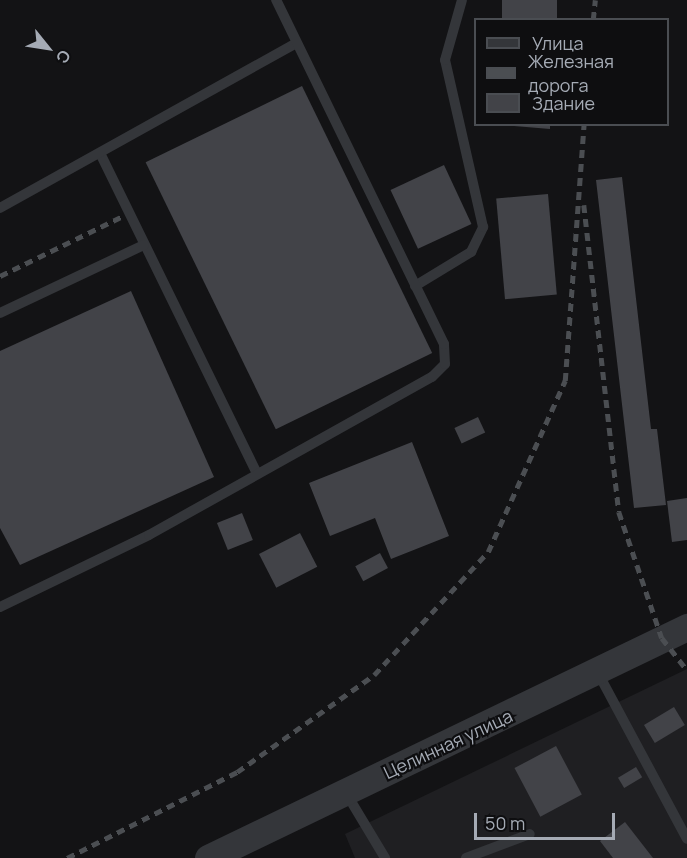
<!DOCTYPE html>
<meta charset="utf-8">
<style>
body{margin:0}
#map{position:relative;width:687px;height:858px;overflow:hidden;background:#131315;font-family:Manrope,sans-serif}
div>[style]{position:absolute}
.built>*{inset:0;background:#1f1f22}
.building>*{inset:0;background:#424348;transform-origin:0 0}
.service>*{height:10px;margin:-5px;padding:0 5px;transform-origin:5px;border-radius:5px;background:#34363a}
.tertiary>*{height:27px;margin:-13.5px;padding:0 13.5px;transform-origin:13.5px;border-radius:13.5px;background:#34363a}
.rail>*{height:4.5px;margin-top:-2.25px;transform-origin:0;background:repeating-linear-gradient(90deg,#4b4e52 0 8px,transparent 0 14px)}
span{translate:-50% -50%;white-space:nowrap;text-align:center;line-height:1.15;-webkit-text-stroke:4.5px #0e0e10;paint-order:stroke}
.street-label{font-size:18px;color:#a5abb5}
.legend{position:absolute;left:474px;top:18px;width:195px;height:108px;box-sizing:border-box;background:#0e0e10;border:2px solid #4a4d52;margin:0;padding:8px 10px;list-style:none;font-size:18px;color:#a5abb5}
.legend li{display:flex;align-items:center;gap:12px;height:30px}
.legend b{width:30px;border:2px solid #4a4d52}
.north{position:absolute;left:18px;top:18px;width:60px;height:60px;-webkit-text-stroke:4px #0e0e10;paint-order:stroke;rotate:120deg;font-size:16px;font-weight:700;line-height:24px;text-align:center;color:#a5abb5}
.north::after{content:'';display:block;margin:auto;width:21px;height:27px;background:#a5abb5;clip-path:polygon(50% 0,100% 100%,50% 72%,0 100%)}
.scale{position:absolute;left:474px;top:813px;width:141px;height:27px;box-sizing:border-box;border:3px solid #a5abb5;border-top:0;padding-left:8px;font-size:18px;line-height:21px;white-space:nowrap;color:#a5abb5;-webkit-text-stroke:4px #0e0e10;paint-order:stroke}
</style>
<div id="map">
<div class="built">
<i style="clip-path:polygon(687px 669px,687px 858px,355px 858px,345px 834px)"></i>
</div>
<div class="building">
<i style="left:502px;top:0;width:55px;height:20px"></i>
<i style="left:302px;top:86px;width:297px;height:174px;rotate:64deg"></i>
<i style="clip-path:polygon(492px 124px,550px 124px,550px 129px)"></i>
<i style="left:444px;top:165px;width:65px;height:59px;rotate:65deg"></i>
<i style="clip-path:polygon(622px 177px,651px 429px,657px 429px,666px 505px,634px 508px,596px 180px)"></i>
<i style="left:548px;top:194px;width:101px;height:52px;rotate:85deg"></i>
<i style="clip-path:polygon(131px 291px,214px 477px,20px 565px,0 528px,0 351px)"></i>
<i style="left:478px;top:417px;width:17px;height:26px;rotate:65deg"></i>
<i style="clip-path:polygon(412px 442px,449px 536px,391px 559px,375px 518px,330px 536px,309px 483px)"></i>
<i style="clip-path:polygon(687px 498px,687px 540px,672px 542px,667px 501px)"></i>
<i style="left:242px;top:513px;width:29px;height:27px;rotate:68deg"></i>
<i style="left:300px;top:533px;width:38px;height:46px;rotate:63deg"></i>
<i style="left:380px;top:553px;width:17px;height:28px;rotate:62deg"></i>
<i style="left:674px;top:707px;width:21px;height:35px;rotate:59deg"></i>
<i style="left:556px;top:746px;width:55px;height:47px;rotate:62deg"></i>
<i style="left:636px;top:767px;width:12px;height:21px;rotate:59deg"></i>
<i style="clip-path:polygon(625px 822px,653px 858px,613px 858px,600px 841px)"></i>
</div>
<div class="service">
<i style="left:100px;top:153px;width:356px;rotate:63.9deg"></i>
<i style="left:0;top:208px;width:338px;rotate:-29.1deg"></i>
<i style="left:415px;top:286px;width:66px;rotate:-31.3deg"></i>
<i style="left:471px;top:252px;width:28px;rotate:-64deg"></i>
<i style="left:483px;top:227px;width:171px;rotate:-102.8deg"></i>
<i style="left:445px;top:60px;width:62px;rotate:-74.2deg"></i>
<i style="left:0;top:313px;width:159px;rotate:-25.3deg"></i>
<i style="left:0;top:607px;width:165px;rotate:-25.8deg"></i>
<i style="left:149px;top:535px;width:324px;rotate:-29.2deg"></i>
<i style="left:432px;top:377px;width:18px;rotate:-45deg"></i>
<i style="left:445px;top:364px;width:20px;rotate:-93deg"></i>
<i style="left:444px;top:344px;width:383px;rotate:-116deg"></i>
<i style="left:598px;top:673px;width:188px;rotate:61.8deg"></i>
<i style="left:346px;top:793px;width:76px;rotate:59deg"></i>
<i style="left:466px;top:858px;width:68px;rotate:-20.6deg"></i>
</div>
<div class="tertiary">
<i style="left:208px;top:858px;width:532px;rotate:-25.75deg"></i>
</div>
<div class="rail">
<i style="left:593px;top:20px;width:20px;rotate:-84deg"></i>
<i style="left:584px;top:205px;width:309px;rotate:83.5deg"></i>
<i style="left:619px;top:512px;width:133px;rotate:71.2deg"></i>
<i style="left:662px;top:638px;width:41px;rotate:52deg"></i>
<i style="left:0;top:276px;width:135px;rotate:-26deg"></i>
<i style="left:67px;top:858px;width:191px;rotate:-26.8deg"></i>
<i style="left:237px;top:772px;width:168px;rotate:-35.3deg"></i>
<i style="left:374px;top:675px;width:168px;rotate:-47.2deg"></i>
<i style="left:488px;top:552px;width:188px;rotate:-65.8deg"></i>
<i style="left:565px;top:381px;width:258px;rotate:-85.8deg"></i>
</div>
<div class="street-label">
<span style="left:448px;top:744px;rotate:-25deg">Целинная улица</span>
</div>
<ul class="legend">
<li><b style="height:8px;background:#34363a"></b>Улица</li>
<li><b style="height:8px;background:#4b4e52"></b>Железная дорога</li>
<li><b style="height:16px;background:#424348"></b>Здание</li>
</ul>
<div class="north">С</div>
<div class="scale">50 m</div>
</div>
